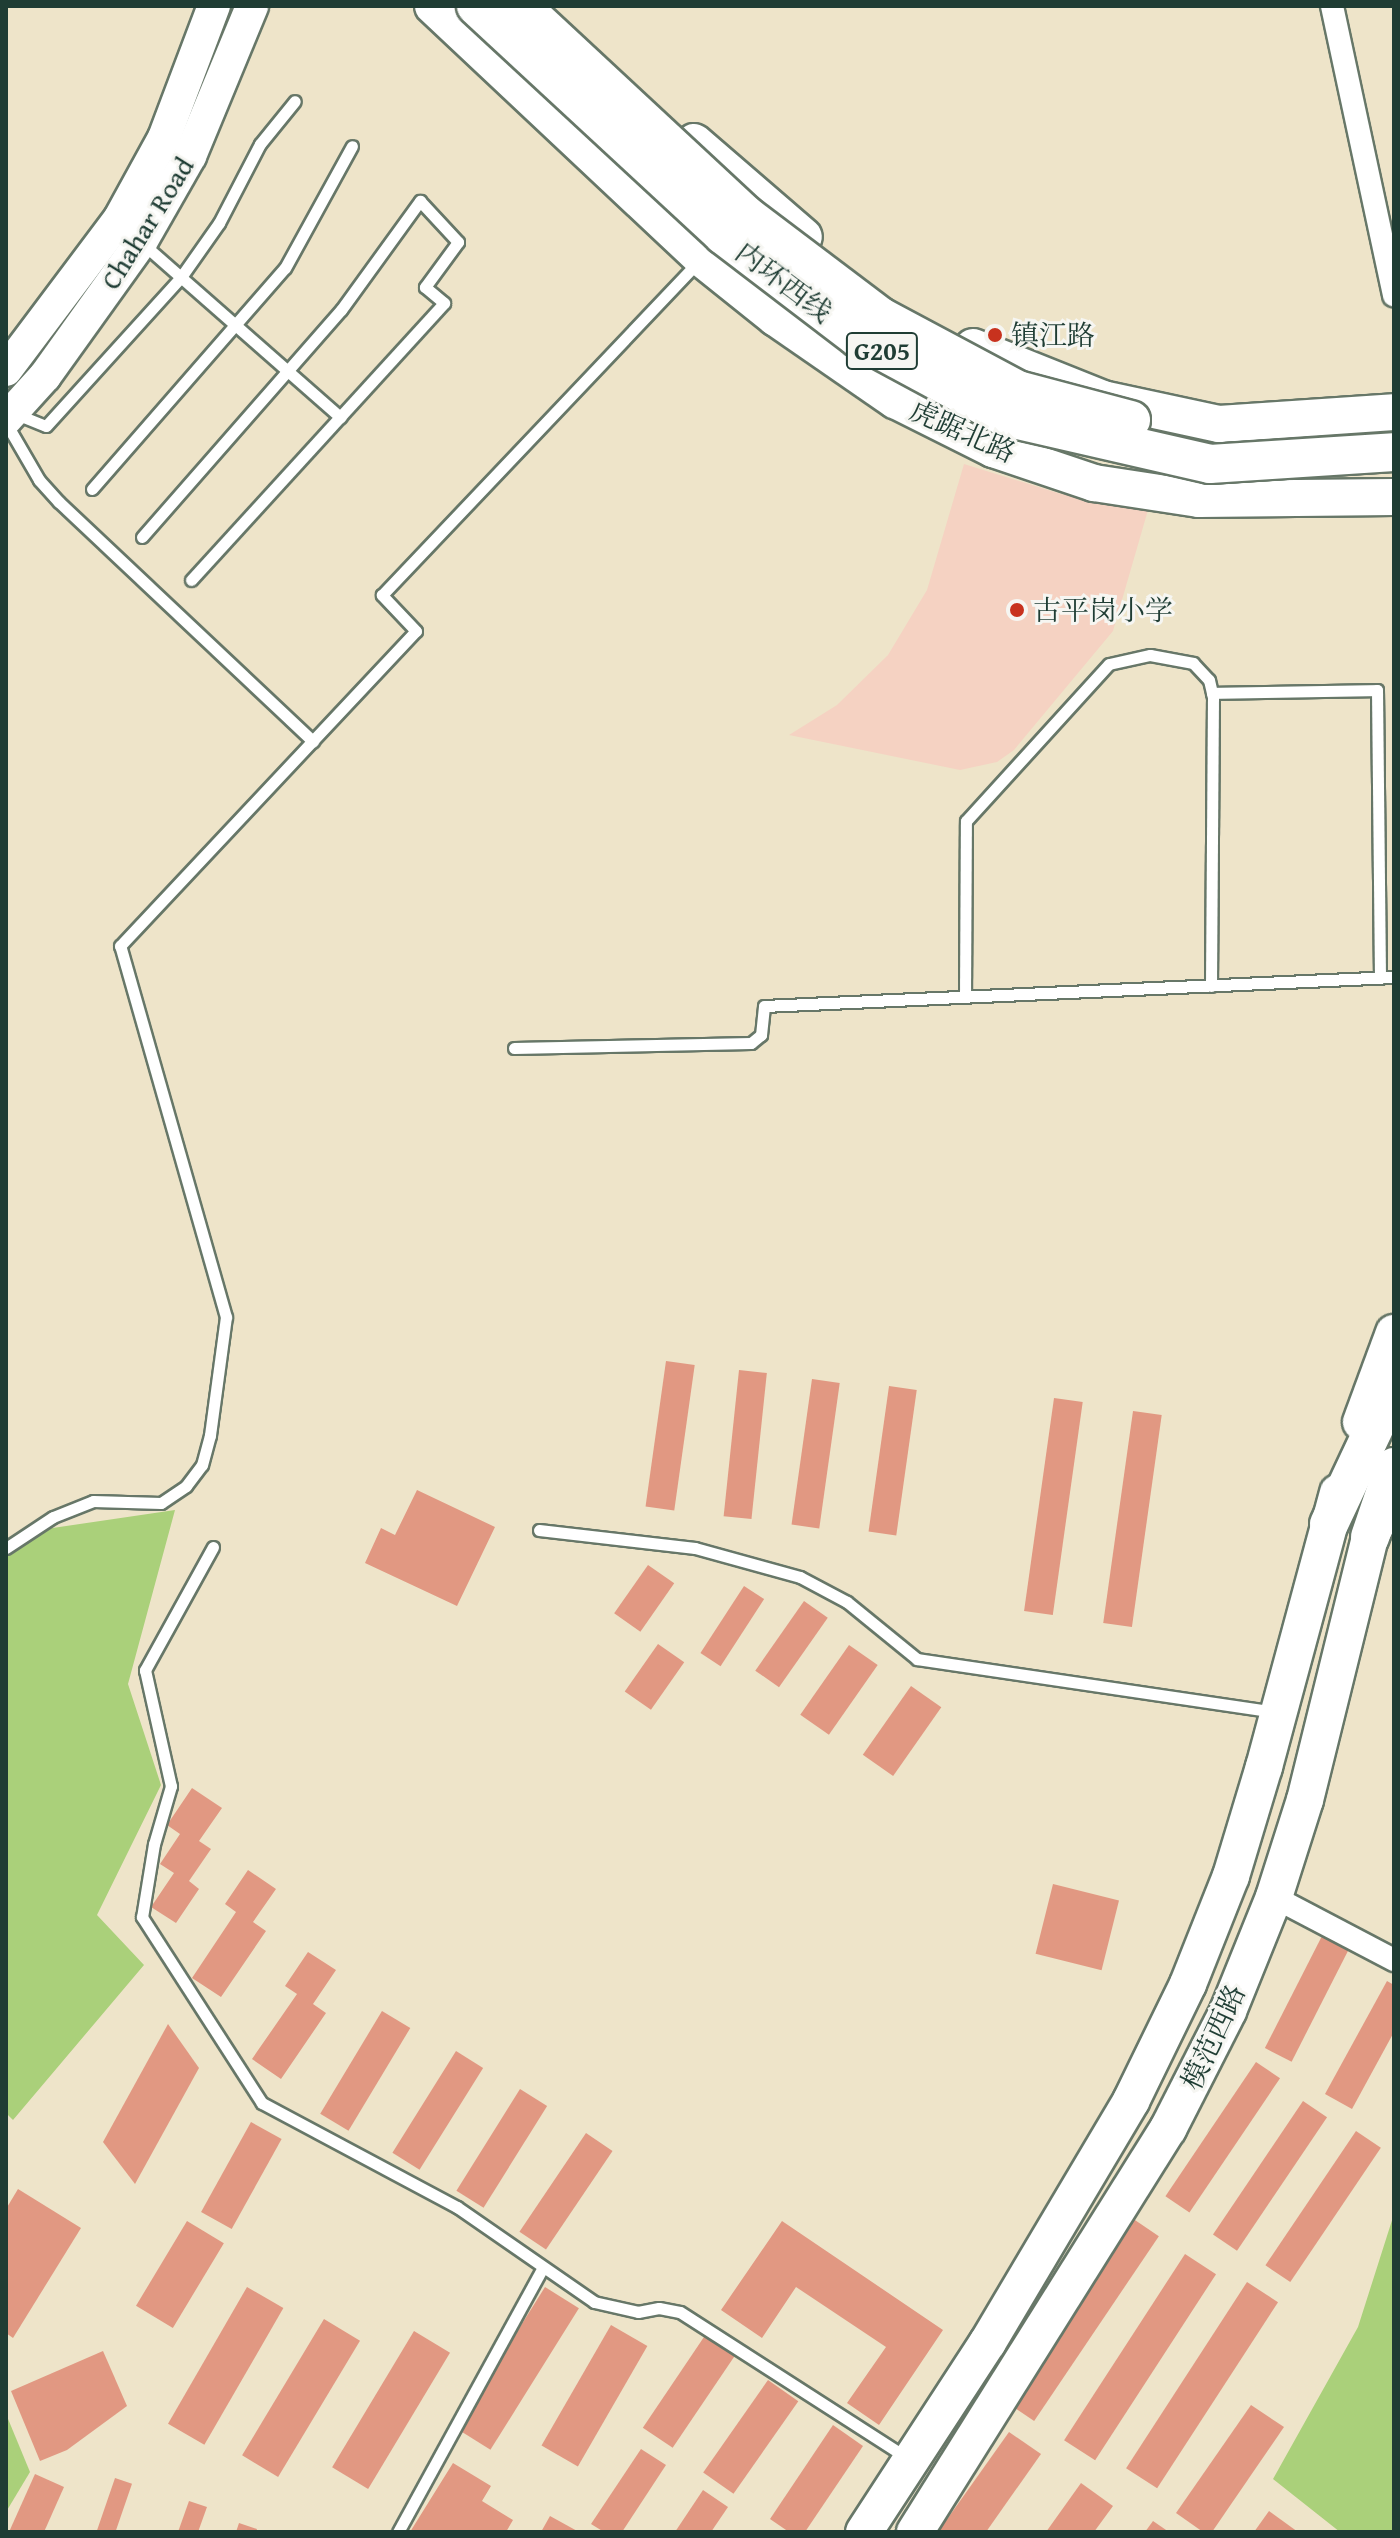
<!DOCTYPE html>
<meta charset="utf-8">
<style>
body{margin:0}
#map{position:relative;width:1400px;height:2538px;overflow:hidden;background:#eee4c9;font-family:"Gentium Book Plus","Noto Serif SC",serif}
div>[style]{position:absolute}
.built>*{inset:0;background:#f5d2c2}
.green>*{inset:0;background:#aad07a}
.building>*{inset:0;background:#e19882;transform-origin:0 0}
.roads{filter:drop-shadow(2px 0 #677768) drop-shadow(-2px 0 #677768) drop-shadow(0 2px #677768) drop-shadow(0 -2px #677768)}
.service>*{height:11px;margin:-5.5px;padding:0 5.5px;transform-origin:5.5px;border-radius:5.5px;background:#fff}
.minor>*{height:22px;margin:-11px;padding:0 11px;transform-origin:11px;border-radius:11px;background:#fff}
.secondary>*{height:32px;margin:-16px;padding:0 16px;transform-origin:16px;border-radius:16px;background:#fff}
.primary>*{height:36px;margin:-18px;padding:0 18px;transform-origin:18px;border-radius:18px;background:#fff}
.trunk>*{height:38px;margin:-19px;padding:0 19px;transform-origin:19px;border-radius:19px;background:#fff}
.bridges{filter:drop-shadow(2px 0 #677768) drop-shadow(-2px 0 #677768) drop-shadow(0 2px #677768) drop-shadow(0 -2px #677768)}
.trunk-bridge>*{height:38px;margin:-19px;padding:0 19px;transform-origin:19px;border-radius:19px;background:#fff}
.dots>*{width:22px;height:22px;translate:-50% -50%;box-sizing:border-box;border:4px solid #f6f6f2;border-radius:50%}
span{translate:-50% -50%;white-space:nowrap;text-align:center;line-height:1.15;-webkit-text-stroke:6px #f6f6f2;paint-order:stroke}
.shield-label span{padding:2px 6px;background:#f6f6f2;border:2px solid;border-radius:6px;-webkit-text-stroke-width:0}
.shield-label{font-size:26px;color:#1f3d34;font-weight:700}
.street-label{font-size:28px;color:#1f3d34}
.poi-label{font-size:28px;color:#1f3d34}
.left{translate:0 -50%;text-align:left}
.frame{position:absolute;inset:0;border:8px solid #1f3d34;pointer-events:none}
</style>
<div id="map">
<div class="built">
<i style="clip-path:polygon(964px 464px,1061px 494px,1148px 510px,1113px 631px,1014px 750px,997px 762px,960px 770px,789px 735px,837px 705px,888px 655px,927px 590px)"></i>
</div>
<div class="green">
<i style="clip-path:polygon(175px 1510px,128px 1684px,161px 1785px,97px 1915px,144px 1965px,13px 2120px,6px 2113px,6px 1543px,39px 1530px)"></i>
<i style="clip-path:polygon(1394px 2214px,1394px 2532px,1340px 2532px,1273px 2479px,1358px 2327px)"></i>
<i style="clip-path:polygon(6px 2414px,30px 2472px,6px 2512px)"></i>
</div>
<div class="building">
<i style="left:666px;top:1361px;width:29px;height:147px;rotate:8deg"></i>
<i style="left:739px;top:1370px;width:28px;height:147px;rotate:6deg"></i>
<i style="left:812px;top:1379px;width:28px;height:147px;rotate:8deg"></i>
<i style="left:889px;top:1386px;width:28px;height:147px;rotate:8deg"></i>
<i style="left:1054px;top:1398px;width:29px;height:215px;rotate:8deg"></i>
<i style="left:1133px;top:1411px;width:29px;height:214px;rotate:8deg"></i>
<i style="clip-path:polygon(417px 1490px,495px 1527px,457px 1606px,365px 1563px,381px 1528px,395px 1535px)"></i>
<i style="left:648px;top:1565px;width:32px;height:59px;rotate:35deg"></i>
<i style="left:744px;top:1586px;width:24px;height:80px;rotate:33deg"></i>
<i style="left:804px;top:1601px;width:29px;height:85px;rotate:35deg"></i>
<i style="left:658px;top:1644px;width:32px;height:58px;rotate:35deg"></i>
<i style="left:849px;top:1645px;width:35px;height:85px;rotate:35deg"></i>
<i style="left:911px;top:1686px;width:37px;height:84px;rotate:35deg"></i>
<i style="clip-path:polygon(192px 1788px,222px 1808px,199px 1841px,211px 1849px,189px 1881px,199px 1889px,176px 1923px,151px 1907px,174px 1873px,160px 1864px,180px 1834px,167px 1825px)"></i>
<i style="clip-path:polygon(248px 1870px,276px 1889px,253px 1922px,266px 1931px,221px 1997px,192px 1978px,236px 1912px,225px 1904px)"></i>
<i style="left:1053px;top:1884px;width:68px;height:72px;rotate:14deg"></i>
<i style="left:1323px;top:1934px;width:30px;height:128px;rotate:27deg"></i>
<i style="clip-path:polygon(308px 1952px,336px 1970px,313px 2004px,326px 2013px,281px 2079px,252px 2059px,297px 1994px,285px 1986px)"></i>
<i style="clip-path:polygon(1387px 1981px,1394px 1985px,1394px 2032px,1352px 2109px,1325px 2094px)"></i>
<i style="left:382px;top:2011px;width:33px;height:120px;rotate:31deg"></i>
<i style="clip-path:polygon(168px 2024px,199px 2068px,135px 2184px,103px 2142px)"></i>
<i style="left:456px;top:2051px;width:32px;height:120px;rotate:32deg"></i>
<i style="left:1256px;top:2062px;width:29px;height:162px;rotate:34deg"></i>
<i style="left:520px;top:2089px;width:32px;height:120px;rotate:32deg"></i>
<i style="left:1303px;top:2101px;width:29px;height:161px;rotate:34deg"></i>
<i style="left:251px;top:2122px;width:35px;height:103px;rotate:29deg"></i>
<i style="left:1356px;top:2131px;width:30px;height:162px;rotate:34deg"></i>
<i style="left:586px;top:2133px;width:32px;height:119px;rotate:34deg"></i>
<i style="clip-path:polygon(18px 2189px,81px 2228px,13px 2338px,6px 2333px,6px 2209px)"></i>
<i style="left:1129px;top:2216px;width:36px;height:223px;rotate:34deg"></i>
<i style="left:187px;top:2221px;width:43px;height:99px;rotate:31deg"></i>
<i style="clip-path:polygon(782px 2221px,943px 2330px,879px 2425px,847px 2403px,886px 2347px,796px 2287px,762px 2338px,721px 2310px)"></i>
<i style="left:1185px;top:2254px;width:37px;height:222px;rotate:33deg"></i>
<i style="left:1247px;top:2282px;width:37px;height:222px;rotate:33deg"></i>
<i style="left:247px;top:2287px;width:42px;height:158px;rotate:30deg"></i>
<i style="left:545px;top:2287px;width:40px;height:167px;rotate:32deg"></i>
<i style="left:324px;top:2319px;width:42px;height:159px;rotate:31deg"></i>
<i style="left:611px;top:2325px;width:42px;height:139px;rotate:30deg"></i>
<i style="left:414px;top:2331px;width:42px;height:159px;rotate:31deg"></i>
<i style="left:706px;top:2334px;width:36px;height:113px;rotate:34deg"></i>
<i style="clip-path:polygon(103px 2351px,127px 2406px,67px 2450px,40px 2461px,11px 2391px)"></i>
<i style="left:768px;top:2380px;width:37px;height:113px;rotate:35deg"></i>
<i style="clip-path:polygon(1251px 2405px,1284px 2427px,1212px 2532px,1203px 2532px,1176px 2513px)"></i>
<i style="clip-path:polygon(833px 2425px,863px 2446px,805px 2532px,789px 2532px,770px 2519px)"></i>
<i style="clip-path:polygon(1009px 2432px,1041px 2454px,986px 2532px,938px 2532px)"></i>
<i style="clip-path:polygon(641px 2449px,666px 2465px,622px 2532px,604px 2532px,591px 2524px)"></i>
<i style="clip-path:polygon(453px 2463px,491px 2486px,482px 2501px,513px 2520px,506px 2532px,410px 2532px)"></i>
<i style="clip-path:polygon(35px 2474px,64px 2487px,44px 2532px,9px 2532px)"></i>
<i style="left:115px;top:2478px;width:18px;height:57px;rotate:19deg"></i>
<i style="clip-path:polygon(1081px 2483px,1113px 2506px,1094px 2532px,1046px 2532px)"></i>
<i style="clip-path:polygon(703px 2490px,728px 2507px,711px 2532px,675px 2532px)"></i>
<i style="clip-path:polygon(189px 2501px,207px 2507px,198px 2532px,178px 2532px)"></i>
<i style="clip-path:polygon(1269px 2511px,1298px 2532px,1254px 2532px)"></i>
<i style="clip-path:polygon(550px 2516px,579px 2532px,541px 2532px)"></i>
<i style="clip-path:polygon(1153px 2521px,1169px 2532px,1145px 2532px)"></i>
<i style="clip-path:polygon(239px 2523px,257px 2529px,256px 2532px,236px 2532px)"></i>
</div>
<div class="roads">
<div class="service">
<i style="left:142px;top:243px;width:264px;rotate:41.3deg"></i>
<i style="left:16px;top:414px;width:32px;rotate:22deg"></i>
<i style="left:46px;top:426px;width:201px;rotate:-47.8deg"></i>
<i style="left:181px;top:277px;width:66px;rotate:-54.9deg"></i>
<i style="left:219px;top:223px;width:89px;rotate:-62.6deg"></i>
<i style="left:260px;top:144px;width:55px;rotate:-50.9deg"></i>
<i style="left:6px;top:423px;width:66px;rotate:59.9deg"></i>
<i style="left:39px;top:480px;width:30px;rotate:48deg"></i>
<i style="left:59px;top:502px;width:349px;rotate:43.3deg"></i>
<i style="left:92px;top:489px;width:293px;rotate:-48.9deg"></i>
<i style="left:285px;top:268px;width:139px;rotate:-61.2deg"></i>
<i style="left:142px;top:537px;width:302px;rotate:-48.8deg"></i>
<i style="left:341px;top:310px;width:135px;rotate:-54.1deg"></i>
<i style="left:420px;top:201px;width:56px;rotate:47.2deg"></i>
<i style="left:458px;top:242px;width:56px;rotate:126.3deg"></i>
<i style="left:425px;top:287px;width:25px;rotate:40deg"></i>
<i style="left:444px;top:303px;width:375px;rotate:132.4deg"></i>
<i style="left:1212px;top:693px;width:165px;rotate:-1deg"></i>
<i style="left:1377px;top:690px;width:288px;rotate:89.4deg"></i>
<i style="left:965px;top:997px;width:176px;rotate:-89.7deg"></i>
<i style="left:966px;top:821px;width:212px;rotate:-47.7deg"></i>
<i style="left:1109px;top:664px;width:42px;rotate:-12.4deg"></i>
<i style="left:1150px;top:655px;width:44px;rotate:10.5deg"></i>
<i style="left:1193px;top:663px;width:23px;rotate:47deg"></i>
<i style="left:1209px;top:680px;width:17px;rotate:77deg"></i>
<i style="left:1213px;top:697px;width:289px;rotate:90.4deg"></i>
<i style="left:514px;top:1048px;width:237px;rotate:-1.2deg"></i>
<i style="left:751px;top:1043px;width:13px;rotate:-39deg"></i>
<i style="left:761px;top:1035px;width:29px;rotate:-84deg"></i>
<i style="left:764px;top:1006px;width:631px;rotate:-2.64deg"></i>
<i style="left:539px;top:1530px;width:157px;rotate:6.6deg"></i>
<i style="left:695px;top:1548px;width:109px;rotate:15.4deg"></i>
<i style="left:800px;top:1577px;width:53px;rotate:28deg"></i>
<i style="left:847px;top:1602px;width:90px;rotate:39.2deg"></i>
<i style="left:917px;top:1659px;width:362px;rotate:8.4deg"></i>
<i style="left:213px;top:1547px;width:141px;rotate:118.9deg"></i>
<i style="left:145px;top:1670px;width:119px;rotate:77.4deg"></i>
<i style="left:171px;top:1786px;width:60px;rotate:106.3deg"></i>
<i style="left:154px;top:1844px;width:74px;rotate:99.3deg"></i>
<i style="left:142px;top:1917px;width:221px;rotate:57.2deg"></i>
<i style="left:262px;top:2103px;width:221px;rotate:28.1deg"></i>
<i style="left:457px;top:2207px;width:167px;rotate:34.7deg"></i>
<i style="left:594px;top:2302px;width:45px;rotate:12.8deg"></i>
<i style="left:638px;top:2312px;width:21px;rotate:-11deg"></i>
<i style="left:659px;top:2308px;width:21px;rotate:11deg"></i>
<i style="left:680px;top:2312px;width:270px;rotate:32.7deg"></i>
<i style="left:6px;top:1548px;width:56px;rotate:-33.4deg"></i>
<i style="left:53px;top:1517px;width:43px;rotate:-21.8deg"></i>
<i style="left:93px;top:1501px;width:68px;rotate:1.7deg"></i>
<i style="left:161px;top:1503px;width:30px;rotate:-34deg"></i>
<i style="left:186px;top:1486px;width:26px;rotate:-53deg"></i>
<i style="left:202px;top:1465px;width:31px;rotate:-75deg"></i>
<i style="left:210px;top:1435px;width:119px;rotate:-82.3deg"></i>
<i style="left:226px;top:1317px;width:386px;rotate:-105.9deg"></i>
<i style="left:120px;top:946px;width:432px;rotate:-46.8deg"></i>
<i style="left:416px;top:631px;width:50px;rotate:-133.4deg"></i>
<i style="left:382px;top:595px;width:458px;rotate:-46.5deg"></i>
<i style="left:398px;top:2532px;width:300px;rotate:-61.3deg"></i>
</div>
<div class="minor">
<i style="left:1332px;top:6px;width:296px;rotate:77.9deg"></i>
<i style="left:1274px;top:1897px;width:136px;rotate:27.7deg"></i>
</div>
<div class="secondary">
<i style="left:6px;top:370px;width:190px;rotate:-53.1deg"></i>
<i style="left:120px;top:218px;width:91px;rotate:-61.2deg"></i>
<i style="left:164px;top:138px;width:141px;rotate:-69.3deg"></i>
<i style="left:6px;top:419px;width:58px;rotate:-47.8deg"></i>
<i style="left:45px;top:376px;width:165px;rotate:-54.4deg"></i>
<i style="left:141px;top:242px;width:99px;rotate:-60.3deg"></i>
<i style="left:190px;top:156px;width:162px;rotate:-67.5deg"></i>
</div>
<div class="primary">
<i style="left:433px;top:6px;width:368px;rotate:43.2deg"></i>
<i style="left:701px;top:258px;width:96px;rotate:38.7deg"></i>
<i style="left:776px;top:318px;width:145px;rotate:34.6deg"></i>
<i style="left:895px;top:400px;width:110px;rotate:26.6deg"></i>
<i style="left:993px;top:449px;width:107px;rotate:18.6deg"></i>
<i style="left:1094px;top:483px;width:106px;rotate:8.7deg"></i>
<i style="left:1199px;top:499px;width:195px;rotate:-0.6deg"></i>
<i style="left:694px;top:142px;width:145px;rotate:40.8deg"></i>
<i style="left:973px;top:347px;width:140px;rotate:21.8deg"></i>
<i style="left:1103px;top:399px;width:119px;rotate:12.2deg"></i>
<i style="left:1219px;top:424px;width:175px;rotate:-3.9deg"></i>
<i style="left:1361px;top:1422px;width:95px;rotate:-69.7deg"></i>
<i style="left:864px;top:2532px;width:227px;rotate:-56.9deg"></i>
<i style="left:988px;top:2342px;width:280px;rotate:-59.3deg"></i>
<i style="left:1131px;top:2101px;width:130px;rotate:-64deg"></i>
<i style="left:1188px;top:1984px;width:116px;rotate:-68.3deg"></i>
<i style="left:1231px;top:1876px;width:114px;rotate:-73.2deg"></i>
<i style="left:1264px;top:1767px;width:284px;rotate:-74.9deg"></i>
<i style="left:915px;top:2532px;width:476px;rotate:-57.9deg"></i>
<i style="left:1168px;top:2129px;width:132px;rotate:-63deg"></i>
<i style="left:1228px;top:2011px;width:123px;rotate:-68deg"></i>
<i style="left:1274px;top:1897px;width:102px;rotate:-72.3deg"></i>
<i style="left:1305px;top:1800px;width:271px;rotate:-76.1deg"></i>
<i style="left:1370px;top:1537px;width:31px;rotate:-63deg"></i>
</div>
<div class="trunk">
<i style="left:1329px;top:1524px;width:153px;rotate:-64.8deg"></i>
<i style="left:1370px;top:1537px;width:74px;rotate:-71.1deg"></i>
</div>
</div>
<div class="bridges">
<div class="trunk-bridge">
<i style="left:476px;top:6px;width:337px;rotate:42.8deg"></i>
<i style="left:723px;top:235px;width:170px;rotate:37.3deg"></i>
<i style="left:858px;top:338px;width:167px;rotate:28.3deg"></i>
<i style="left:1005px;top:417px;width:210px;rotate:12.9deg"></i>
<i style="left:1210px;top:464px;width:184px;rotate:-3.7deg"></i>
<i style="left:521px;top:6px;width:307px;rotate:42.9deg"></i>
<i style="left:746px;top:215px;width:169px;rotate:37.1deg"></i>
<i style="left:881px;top:317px;width:155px;rotate:28.1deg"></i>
<i style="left:1018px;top:390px;width:117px;rotate:14.9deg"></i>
</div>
</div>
<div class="dots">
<i style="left:995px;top:335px;background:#c8321e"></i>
<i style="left:1017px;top:610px;background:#c8321e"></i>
</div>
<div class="shield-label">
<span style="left:882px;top:351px">G205</span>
</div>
<div class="street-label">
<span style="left:147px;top:223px;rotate:-58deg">Chahar Road</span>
<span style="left:784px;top:282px;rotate:37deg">内环西线</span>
<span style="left:963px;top:431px;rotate:24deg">虎踞北路</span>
<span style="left:1213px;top:2037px;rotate:-65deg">模范西路</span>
</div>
<div class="poi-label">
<span class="left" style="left:1011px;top:335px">镇江路</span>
<span class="left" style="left:1033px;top:610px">古平岗小学</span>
</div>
<div class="frame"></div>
</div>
